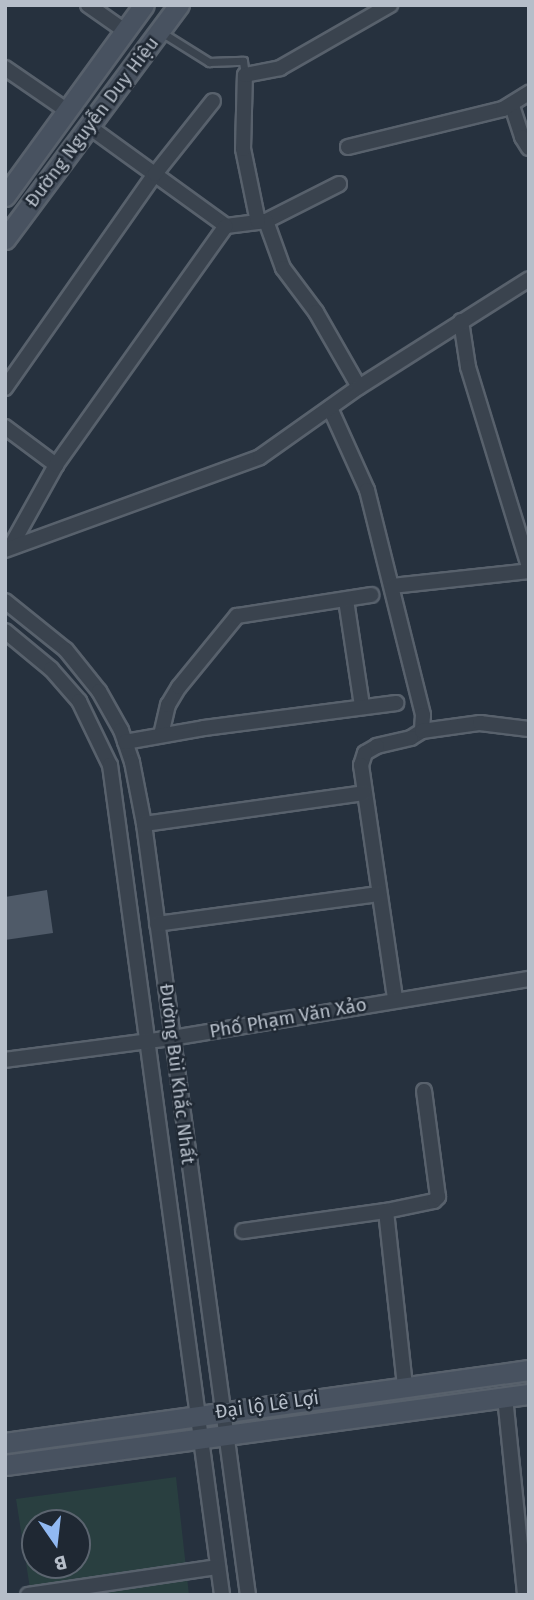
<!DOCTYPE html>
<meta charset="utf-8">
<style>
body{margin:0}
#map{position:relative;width:534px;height:1600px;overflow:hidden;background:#26313e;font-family:"Fira Sans",sans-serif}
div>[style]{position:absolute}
.green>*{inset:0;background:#293f40}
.building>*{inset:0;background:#4f5a68}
.roads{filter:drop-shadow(2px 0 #58616c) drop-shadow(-2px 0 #58616c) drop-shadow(0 2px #58616c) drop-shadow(0 -2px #58616c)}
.lane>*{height:7px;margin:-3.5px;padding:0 3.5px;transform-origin:3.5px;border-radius:3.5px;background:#3a434e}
.street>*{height:14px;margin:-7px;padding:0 7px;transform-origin:7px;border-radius:7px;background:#3a434e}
.secondary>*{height:19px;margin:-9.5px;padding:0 9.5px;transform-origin:9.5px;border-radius:9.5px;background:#485260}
span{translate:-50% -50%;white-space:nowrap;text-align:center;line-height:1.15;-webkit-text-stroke:5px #1f2833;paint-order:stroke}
.street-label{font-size:19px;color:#b6bec9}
.frame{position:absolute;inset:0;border:7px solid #b6bec9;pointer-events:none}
.north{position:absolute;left:21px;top:1509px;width:70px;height:70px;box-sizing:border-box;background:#1f2833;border:2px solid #5b646f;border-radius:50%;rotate:166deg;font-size:19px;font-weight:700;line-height:28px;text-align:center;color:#b6bec9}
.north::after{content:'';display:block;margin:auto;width:24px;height:32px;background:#91b9f2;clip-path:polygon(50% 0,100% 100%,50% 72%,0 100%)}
</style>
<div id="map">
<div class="green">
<i style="clip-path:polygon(evenodd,176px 1477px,189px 1595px,31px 1595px,16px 1499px,176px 1477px,35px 1523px,77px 1523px,77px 1565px,35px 1565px,35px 1523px)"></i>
</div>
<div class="building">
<i style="clip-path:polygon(47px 890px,53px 933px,5px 940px,5px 897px)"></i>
</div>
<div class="roads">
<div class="lane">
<i style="left:161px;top:32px;width:57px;rotate:32deg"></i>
<i style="left:209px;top:62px;width:34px;rotate:-2deg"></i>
<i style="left:243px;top:61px;width:14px;rotate:82deg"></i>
</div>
<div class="street">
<i style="left:88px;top:5px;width:45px;rotate:35.1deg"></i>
<i style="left:5px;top:68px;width:74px;rotate:34.5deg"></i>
<i style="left:512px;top:106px;width:33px;rotate:72deg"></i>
<i style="left:522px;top:137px;width:13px;rotate:58deg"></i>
<i style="left:88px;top:126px;width:170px;rotate:35.9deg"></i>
<i style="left:226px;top:226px;width:40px;rotate:-7.1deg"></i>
<i style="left:266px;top:221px;width:82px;rotate:-26.9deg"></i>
<i style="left:348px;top:147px;width:160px;rotate:-13.8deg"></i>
<i style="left:503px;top:109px;width:31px;rotate:-32deg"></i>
<i style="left:266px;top:221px;width:50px;rotate:70.1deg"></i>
<i style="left:283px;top:268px;width:55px;rotate:53.1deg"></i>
<i style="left:316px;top:312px;width:86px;rotate:60.2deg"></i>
<i style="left:258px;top:222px;width:75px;rotate:-101.6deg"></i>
<i style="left:243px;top:149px;width:74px;rotate:-88.5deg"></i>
<i style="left:245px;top:75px;width:36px;rotate:-11deg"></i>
<i style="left:280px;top:68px;width:127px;rotate:-29.8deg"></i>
<i style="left:461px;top:321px;width:47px;rotate:81.3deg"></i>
<i style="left:468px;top:367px;width:208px;rotate:73deg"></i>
<i style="left:5px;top:388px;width:261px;rotate:-55deg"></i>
<i style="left:155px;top:174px;width:93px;rotate:-51.5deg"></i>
<i style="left:330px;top:408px;width:90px;rotate:65.7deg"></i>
<i style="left:367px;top:490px;width:232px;rotate:76deg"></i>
<i style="left:423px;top:715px;width:16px;rotate:94deg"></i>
<i style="left:422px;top:731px;width:13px;rotate:148deg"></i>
<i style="left:411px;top:738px;width:35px;rotate:167deg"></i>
<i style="left:377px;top:746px;width:14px;rotate:150deg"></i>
<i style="left:365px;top:753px;width:13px;rotate:108deg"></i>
<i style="left:361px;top:765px;width:236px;rotate:81.7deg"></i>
<i style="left:5px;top:427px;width:64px;rotate:36.7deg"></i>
<i style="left:11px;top:546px;width:93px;rotate:-60.9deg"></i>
<i style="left:56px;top:465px;width:293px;rotate:-54.6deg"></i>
<i style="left:5px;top:550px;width:271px;rotate:-20deg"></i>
<i style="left:260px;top:457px;width:121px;rotate:-35.3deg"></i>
<i style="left:359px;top:387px;width:201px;rotate:-32.4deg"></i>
<i style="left:392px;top:586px;width:138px;rotate:-6.2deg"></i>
<i style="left:346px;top:600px;width:107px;rotate:81.4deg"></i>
<i style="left:5px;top:601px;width:78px;rotate:38.8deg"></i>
<i style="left:66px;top:650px;width:53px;rotate:51.2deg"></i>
<i style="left:99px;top:691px;width:45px;rotate:60.6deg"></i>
<i style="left:121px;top:730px;width:34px;rotate:71deg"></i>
<i style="left:132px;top:762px;width:63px;rotate:79deg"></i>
<i style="left:144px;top:824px;width:778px;rotate:82.32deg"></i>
<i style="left:5px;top:631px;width:60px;rotate:39.6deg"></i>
<i style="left:51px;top:669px;width:43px;rotate:48.8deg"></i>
<i style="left:79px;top:701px;width:71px;rotate:64.2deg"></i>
<i style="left:110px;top:765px;width:838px;rotate:82.31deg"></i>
<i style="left:422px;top:731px;width:59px;rotate:-7.9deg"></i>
<i style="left:480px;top:723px;width:49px;rotate:7deg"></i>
<i style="left:161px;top:735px;width:31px;rotate:-77deg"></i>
<i style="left:168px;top:705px;width:21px;rotate:-59deg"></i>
<i style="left:179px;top:687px;width:92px;rotate:-50.8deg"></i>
<i style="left:237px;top:616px;width:136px;rotate:-8.9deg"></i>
<i style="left:125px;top:742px;width:80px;rotate:-10deg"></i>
<i style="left:204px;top:728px;width:194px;rotate:-7.4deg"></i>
<i style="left:144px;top:824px;width:222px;rotate:-8deg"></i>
<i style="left:157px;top:924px;width:224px;rotate:-7.7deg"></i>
<i style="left:5px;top:1060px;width:168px;rotate:-7.5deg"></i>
<i style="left:172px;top:1038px;width:362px;rotate:-9.4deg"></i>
<i style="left:386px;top:1211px;width:49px;rotate:-11.8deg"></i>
<i style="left:434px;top:1201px;width:6px;rotate:-45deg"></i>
<i style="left:438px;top:1197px;width:107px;rotate:-97.5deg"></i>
<i style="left:243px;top:1231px;width:144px;rotate:-8deg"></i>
<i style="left:386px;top:1211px;width:176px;rotate:83.8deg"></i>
<i style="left:505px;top:1397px;width:199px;rotate:84.2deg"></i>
<i style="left:28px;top:1595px;width:192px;rotate:-8.4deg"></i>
</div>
<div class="secondary">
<i style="left:5px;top:196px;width:236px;rotate:-54deg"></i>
<i style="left:5px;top:239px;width:292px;rotate:-53.4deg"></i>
<i style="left:5px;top:1443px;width:529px;rotate:-7.93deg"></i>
<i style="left:5px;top:1465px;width:529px;rotate:-7.72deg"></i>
</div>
</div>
<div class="street-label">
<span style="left:92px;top:122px;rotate:-53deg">Đường Nguyễn Duy Hiệu</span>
<span style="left:288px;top:1018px;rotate:-10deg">Phố Phạm Văn Xảo</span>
<span style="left:177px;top:1074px;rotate:83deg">Đường Bùi Khắc Nhất</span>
<span style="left:267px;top:1405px;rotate:-8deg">Đại lộ Lê Lợi</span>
</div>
<div class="frame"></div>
<div class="north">B</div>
</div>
